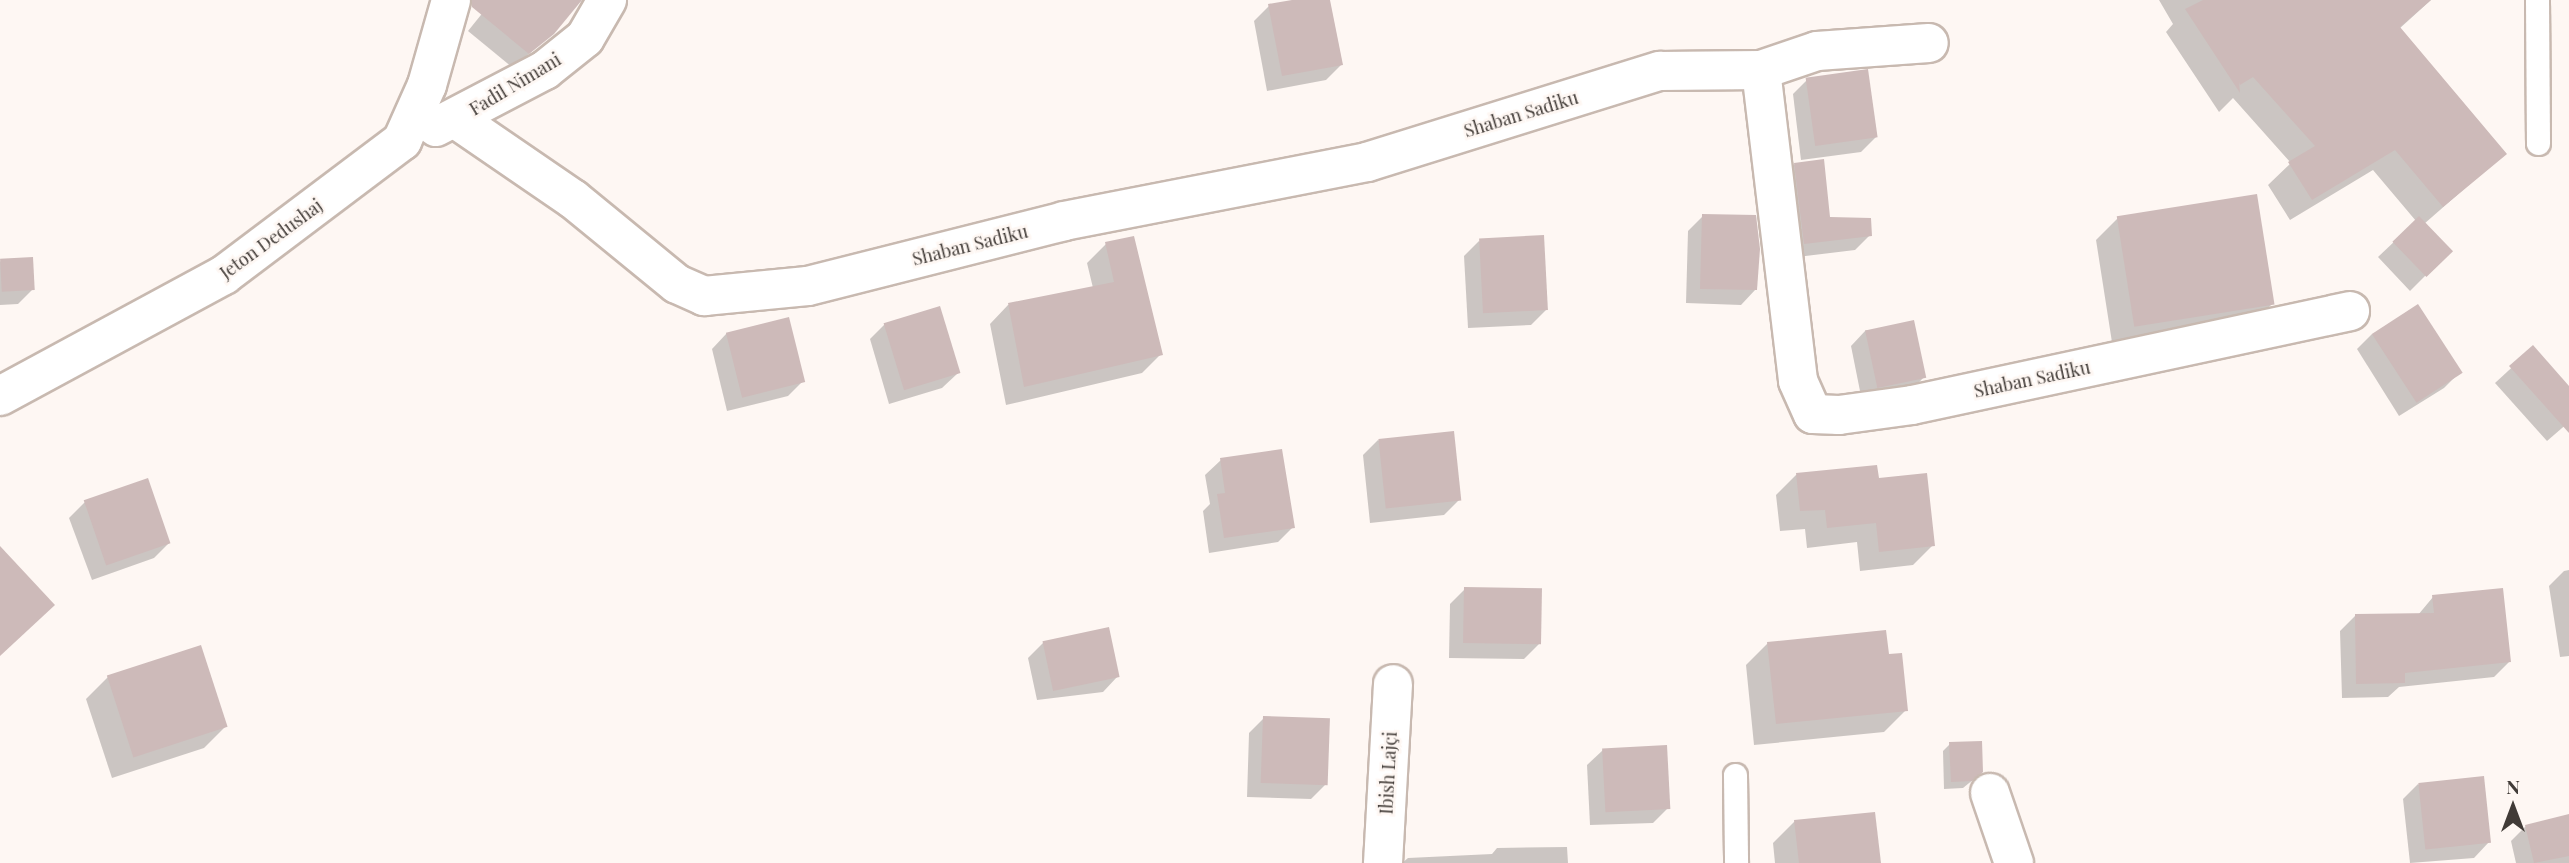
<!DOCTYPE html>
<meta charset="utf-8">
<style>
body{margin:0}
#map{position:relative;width:2569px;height:863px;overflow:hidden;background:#fef7f3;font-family:"Playfair Display",serif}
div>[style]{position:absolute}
.shadow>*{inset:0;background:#0003}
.building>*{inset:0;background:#cdbab9;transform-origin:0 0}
.roads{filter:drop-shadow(2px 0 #c8b9b0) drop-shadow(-2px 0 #c8b9b0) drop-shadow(0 2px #c8b9b0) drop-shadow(0 -2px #c8b9b0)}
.service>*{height:23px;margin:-11.5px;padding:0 11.5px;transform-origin:11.5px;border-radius:11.5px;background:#fff}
.minor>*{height:38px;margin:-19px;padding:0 19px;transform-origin:19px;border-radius:19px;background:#fff}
span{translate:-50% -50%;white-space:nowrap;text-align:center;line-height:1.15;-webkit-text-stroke:5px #fef7f3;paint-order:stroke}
.street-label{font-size:18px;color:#413b37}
.north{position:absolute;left:2478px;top:772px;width:70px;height:70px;-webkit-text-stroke:5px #fef7f3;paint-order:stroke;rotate:0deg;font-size:19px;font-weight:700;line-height:28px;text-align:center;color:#413b37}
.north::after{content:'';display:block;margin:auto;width:24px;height:32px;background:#413b37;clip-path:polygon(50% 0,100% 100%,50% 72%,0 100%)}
</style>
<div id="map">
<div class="shadow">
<i style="clip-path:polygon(493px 0,568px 0,551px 34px,513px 68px,468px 31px)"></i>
<i style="clip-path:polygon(1301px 0,1329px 0,1341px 65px,1326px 80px,1267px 91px,1254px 21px,1269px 6px)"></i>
<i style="clip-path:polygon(2159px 0,2431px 0,2399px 29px,2504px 154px,2424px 224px,2450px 251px,2410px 291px,2378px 257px,2416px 221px,2373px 170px,2290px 220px,2268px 185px,2291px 163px,2233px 98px,2219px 112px,2166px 32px,2173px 24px)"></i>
<i style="clip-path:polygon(1808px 79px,1876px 137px,1861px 152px,1801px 160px,1793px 94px)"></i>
<i style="clip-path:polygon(1795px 164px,1828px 218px,1870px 235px,1855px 250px,1789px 258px,1780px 180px)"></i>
<i style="clip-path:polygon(1703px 216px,1756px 289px,1741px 305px,1686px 303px,1688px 231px)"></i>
<i style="clip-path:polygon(2118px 218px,2272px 304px,2251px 326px,2114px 355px,2096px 240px)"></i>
<i style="clip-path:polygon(1479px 241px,1546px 310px,1531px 325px,1468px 328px,1464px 256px)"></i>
<i style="clip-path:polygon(1106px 244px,1161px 354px,1142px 373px,1006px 405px,990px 324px,1008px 305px,1093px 288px,1087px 263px)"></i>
<i style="clip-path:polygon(0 261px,33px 289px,18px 304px,0 305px)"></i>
<i style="clip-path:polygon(885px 324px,958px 373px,942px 388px,889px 404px,870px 339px)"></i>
<i style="clip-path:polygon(1866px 330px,1924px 377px,1909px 393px,1862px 401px,1851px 346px)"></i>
<i style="clip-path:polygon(727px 333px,803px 381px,788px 396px,727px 411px,712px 349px)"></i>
<i style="clip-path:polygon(2372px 334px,2459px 373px,2444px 388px,2399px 416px,2357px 349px)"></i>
<i style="clip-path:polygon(2533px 348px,2569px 389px,2569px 422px,2547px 441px,2495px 383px)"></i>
<i style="clip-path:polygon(1378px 440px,1459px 500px,1444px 515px,1370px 523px,1363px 455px)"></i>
<i style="clip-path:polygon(1221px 460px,1293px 527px,1278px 542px,1209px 553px,1203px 511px,1210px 504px,1205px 475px)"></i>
<i style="clip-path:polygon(1796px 475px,1877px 479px,1933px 545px,1913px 565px,1860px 571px,1857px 542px,1807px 548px,1805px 529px,1780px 531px,1776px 495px)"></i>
<i style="clip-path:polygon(85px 502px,169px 543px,154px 558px,92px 580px,69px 518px)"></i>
<i style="clip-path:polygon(2569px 570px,2569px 656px,2560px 657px,2549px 586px,2564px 571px)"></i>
<i style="clip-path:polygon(1465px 589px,1539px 644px,1524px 659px,1449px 658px,1450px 604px)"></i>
<i style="clip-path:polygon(2433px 597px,2509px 662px,2494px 677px,2399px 687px,2388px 697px,2342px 698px,2340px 631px,2355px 616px,2418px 615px)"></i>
<i style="clip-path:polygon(1043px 643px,1118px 676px,1103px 692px,1037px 700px,1028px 658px)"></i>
<i style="clip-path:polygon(1768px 643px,1887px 656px,1906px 710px,1884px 732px,1754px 745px,1746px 665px)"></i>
<i style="clip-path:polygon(108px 677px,226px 726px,204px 748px,112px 778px,86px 699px)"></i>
<i style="clip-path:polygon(1264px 718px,1326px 784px,1311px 799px,1247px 797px,1249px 733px)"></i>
<i style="clip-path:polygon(1950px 744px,1974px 779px,1963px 788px,1944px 789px,1943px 751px)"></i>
<i style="clip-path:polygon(1603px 750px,1668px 808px,1653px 823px,1590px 825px,1587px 765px)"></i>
<i style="clip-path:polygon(2418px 784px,2489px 842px,2474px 858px,2410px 863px,2403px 799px)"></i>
<i style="clip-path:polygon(2569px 816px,2569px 863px,2516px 863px,2511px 841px,2526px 826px)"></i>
<i style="clip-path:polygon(1795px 821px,1879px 863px,1775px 863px,1773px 843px)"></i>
<i style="clip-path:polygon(1567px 847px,1568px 863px,1402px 863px,1408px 858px,1492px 854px,1497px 848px)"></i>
</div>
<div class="building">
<i style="clip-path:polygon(472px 0,582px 0,554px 34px,529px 54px,472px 7px)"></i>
<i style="clip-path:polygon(1292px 0,1330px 0,1343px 65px,1282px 76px,1268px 4px)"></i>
<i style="clip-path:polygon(2203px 0,2431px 0,2400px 27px,2507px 154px,2443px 207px,2395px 150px,2312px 200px,2288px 162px,2315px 146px,2253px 77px,2240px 85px,2239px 82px,2240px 93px,2185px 9px)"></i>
<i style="left:1868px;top:69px;width:69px;height:63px;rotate:82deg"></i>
<i style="clip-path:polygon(1824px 159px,1830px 217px,1871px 218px,1872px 236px,1804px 244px,1794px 163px)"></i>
<i style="left:2257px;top:194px;width:112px;height:142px;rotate:81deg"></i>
<i style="clip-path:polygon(1702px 214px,1756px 215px,1760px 249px,1757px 290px,1700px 289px)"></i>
<i style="left:2419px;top:216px;width:49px;height:37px;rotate:46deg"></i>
<i style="left:1544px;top:235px;width:75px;height:65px;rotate:87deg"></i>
<i style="clip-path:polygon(1134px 236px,1163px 355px,1024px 387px,1008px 303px,1114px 282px,1105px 242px)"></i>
<i style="left:33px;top:257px;width:33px;height:33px;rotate:87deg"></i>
<i style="left:2418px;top:304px;width:82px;height:55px;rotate:57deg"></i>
<i style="left:940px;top:306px;width:70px;height:59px;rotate:73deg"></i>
<i style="left:789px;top:317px;width:67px;height:65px;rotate:76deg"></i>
<i style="left:1914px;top:320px;width:59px;height:50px;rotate:78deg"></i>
<i style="clip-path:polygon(2533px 345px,2569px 386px,2569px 433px,2509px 366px)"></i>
<i style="left:1454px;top:431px;width:70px;height:76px;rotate:84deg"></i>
<i style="clip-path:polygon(1282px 449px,1295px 528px,1224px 538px,1217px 494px,1225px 493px,1220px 458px)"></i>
<i style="clip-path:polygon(1877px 465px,1879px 478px,1927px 473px,1935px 546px,1879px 552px,1876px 523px,1827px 528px,1825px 510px,1800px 511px,1796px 473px)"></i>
<i style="left:148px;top:478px;width:69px;height:68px;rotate:71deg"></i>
<i style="clip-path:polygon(0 546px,55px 605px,0 656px)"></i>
<i style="left:1464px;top:587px;width:78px;height:56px;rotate:1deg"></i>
<i style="clip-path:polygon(2503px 588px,2511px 662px,2405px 673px,2405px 683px,2356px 684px,2355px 614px,2434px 613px,2432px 595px)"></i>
<i style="left:1109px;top:627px;width:51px;height:68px;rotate:78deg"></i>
<i style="clip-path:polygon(1886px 630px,1889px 654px,1902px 653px,1908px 711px,1776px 724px,1767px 642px)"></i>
<i style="left:201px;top:645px;width:86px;height:99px;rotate:72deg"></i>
<i style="left:1263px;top:716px;width:67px;height:67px;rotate:2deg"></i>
<i style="clip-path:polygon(1982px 741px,1983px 772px,1972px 781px,1951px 782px,1949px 742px)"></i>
<i style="left:1667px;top:745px;width:64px;height:65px;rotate:87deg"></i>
<i style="left:2484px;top:776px;width:67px;height:66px;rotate:84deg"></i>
<i style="clip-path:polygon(1875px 812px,1881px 863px,1799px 863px,1794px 820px)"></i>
<i style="clip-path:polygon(2569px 814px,2569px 856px,2534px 863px,2525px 825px)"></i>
</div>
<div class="roads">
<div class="service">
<i style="left:2537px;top:0;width:143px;rotate:89.6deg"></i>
<i style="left:1735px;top:775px;width:88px;rotate:89.3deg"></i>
</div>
<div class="minor">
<i style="left:1761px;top:70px;width:59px;rotate:-18.7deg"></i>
<i style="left:1817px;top:51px;width:112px;rotate:-4.1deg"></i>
<i style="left:456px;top:119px;width:142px;rotate:34.4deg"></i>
<i style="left:573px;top:199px;width:134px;rotate:39.3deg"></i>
<i style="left:677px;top:284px;width:30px;rotate:24deg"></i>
<i style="left:704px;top:296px;width:104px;rotate:-5.5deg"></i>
<i style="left:808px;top:286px;width:264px;rotate:-14.2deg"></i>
<i style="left:1064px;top:221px;width:309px;rotate:-11deg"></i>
<i style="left:1367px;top:162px;width:307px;rotate:-17.3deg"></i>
<i style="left:1660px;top:71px;width:101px;rotate:-0.6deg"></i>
<i style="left:1761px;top:70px;width:313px;rotate:83.2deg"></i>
<i style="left:1798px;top:381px;width:36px;rotate:66deg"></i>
<i style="left:1813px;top:414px;width:26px;rotate:2deg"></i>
<i style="left:1839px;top:415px;width:74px;rotate:-7.8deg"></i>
<i style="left:1912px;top:405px;width:448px;rotate:-12.1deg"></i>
<i style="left:436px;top:127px;width:123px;rotate:-27.6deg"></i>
<i style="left:545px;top:70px;width:51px;rotate:-38.7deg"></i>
<i style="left:585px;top:38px;width:44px;rotate:-59.9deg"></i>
<i style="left:0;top:396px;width:255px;rotate:-28.4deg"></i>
<i style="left:224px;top:275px;width:223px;rotate:-37deg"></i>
<i style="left:402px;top:141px;width:61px;rotate:-65.9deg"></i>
<i style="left:427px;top:85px;width:88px;rotate:-74.2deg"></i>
<i style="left:1990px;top:793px;width:74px;rotate:71.1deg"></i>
<i style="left:1383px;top:863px;width:179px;rotate:-86.8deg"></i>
</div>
</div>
<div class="street-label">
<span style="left:515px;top:84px;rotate:-31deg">Fadil Nimani</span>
<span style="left:1521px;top:114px;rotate:-17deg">Shaban Sadiku</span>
<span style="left:271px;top:239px;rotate:-36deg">Jeton Dedushaj</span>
<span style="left:970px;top:245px;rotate:-14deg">Shaban Sadiku</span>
<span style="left:2032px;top:379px;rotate:-12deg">Shaban Sadiku</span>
<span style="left:1388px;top:773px;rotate:-87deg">Ibish Lajçi</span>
</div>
<div class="north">N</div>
</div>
